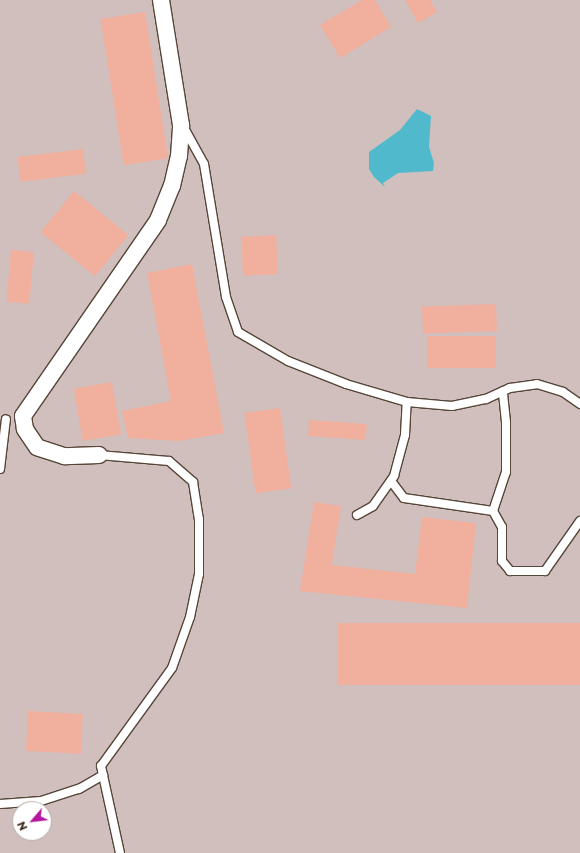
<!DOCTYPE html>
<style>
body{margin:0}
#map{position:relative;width:580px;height:853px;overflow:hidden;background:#ede4c6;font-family:"Playpen Sans",sans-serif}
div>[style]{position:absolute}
.industrial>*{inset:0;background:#d1bfbe}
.water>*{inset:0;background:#50bacc}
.building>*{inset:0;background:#f1af9e;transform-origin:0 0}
.roads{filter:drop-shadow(1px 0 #564637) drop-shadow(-1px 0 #564637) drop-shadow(0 1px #564637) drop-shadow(0 -1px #564637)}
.lane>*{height:8px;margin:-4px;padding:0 4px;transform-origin:4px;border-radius:4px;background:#fff}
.street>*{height:16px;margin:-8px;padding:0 8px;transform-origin:8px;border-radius:8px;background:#fff}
span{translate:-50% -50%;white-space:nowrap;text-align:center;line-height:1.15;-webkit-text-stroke:4px #fff;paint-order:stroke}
.north{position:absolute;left:12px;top:801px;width:40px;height:40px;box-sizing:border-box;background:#fff;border:1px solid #b1aaa5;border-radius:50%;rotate:242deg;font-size:11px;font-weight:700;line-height:16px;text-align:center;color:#3b2a1e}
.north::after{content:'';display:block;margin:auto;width:14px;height:18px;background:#b5179e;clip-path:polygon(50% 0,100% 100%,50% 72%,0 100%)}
</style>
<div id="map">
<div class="industrial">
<i style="clip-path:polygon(evenodd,0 0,580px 0,580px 853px,0 853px,0 0,20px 809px,44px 809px,44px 833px,20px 833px,20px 809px)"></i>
</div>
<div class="water">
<i style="clip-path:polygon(417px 109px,431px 116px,429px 147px,434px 163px,433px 171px,398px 173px,383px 183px,385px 187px,374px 177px,369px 169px,369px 152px,400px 130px)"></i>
</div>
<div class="building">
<i style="clip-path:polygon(362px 0,375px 0,391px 27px,340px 58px,320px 25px)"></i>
<i style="clip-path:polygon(405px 0,430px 0,437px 12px,418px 23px)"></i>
<i style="left:145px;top:12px;width:148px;height:45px;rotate:81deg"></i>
<i style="left:83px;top:149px;width:25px;height:66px;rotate:83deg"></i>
<i style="left:74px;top:191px;width:70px;height:53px;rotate:39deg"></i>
<i style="left:276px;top:235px;width:39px;height:35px;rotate:87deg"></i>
<i style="left:11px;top:250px;width:23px;height:52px;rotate:5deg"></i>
<i style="clip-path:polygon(192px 264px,224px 433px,179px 441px,128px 438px,122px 411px,171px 401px,147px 273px)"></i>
<i style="left:496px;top:304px;width:27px;height:74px;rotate:88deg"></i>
<i style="left:427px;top:336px;width:69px;height:32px"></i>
<i style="left:112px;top:382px;width:53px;height:39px;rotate:80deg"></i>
<i style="left:280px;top:408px;width:81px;height:36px;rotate:82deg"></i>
<i style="left:309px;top:420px;width:58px;height:16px;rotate:4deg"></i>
<i style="clip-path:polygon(314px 502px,341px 506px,332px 565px,415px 574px,422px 517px,476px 523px,467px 608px,300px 591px)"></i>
<i style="left:337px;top:623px;width:243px;height:62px"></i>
<i style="left:28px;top:711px;width:55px;height:40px;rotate:3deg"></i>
</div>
<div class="roads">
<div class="lane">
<i style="left:183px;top:126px;width:43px;rotate:61.1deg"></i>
<i style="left:204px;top:164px;width:135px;rotate:80.6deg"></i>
<i style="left:226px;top:297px;width:37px;rotate:71deg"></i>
<i style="left:238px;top:332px;width:58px;rotate:30.1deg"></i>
<i style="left:288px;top:361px;width:62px;rotate:21.6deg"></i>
<i style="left:346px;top:384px;width:64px;rotate:16.4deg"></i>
<i style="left:407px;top:402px;width:45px;rotate:5.1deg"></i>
<i style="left:452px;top:406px;width:35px;rotate:-12deg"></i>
<i style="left:486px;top:399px;width:26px;rotate:-25deg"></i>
<i style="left:510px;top:388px;width:27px;rotate:-8deg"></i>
<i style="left:537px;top:384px;width:27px;rotate:17deg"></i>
<i style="left:563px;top:392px;width:21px;rotate:35deg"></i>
<i style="left:99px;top:455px;width:70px;rotate:4.9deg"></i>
<i style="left:169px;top:461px;width:32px;rotate:41deg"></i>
<i style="left:193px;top:482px;width:37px;rotate:81deg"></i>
<i style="left:199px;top:519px;width:55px;rotate:90deg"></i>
<i style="left:199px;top:574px;width:44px;rotate:101.8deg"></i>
<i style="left:190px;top:617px;width:54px;rotate:109.4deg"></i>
<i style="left:172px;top:668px;width:121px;rotate:125.9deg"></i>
<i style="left:101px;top:766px;width:89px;rotate:77.7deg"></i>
<i style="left:0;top:469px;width:50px;rotate:-83.2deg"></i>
<i style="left:391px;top:481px;width:21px;rotate:53deg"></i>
<i style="left:404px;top:498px;width:90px;rotate:8.3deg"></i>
<i style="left:493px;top:511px;width:18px;rotate:61deg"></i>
<i style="left:502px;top:527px;width:34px;rotate:90deg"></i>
<i style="left:502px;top:561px;width:13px;rotate:51deg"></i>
<i style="left:510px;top:571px;width:35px"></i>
<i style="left:545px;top:571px;width:61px;rotate:-55deg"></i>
<i style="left:493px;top:511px;width:41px;rotate:-71.6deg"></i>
<i style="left:506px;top:472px;width:50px;rotate:-90deg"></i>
<i style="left:506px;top:422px;width:31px;rotate:-96deg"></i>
<i style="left:357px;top:515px;width:18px;rotate:-29deg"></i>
<i style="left:373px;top:506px;width:37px;rotate:-55deg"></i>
<i style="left:394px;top:476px;width:42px;rotate:-75deg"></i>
<i style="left:405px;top:435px;width:33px;rotate:-87deg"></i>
<i style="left:0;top:804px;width:41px;rotate:-4.2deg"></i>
<i style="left:41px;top:801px;width:40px;rotate:-18deg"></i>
<i style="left:79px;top:789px;width:28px;rotate:-30deg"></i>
</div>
<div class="street">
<i style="left:99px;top:455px;width:35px;rotate:178deg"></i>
<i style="left:64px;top:456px;width:28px;rotate:-162deg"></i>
<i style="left:37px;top:447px;width:22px;rotate:-124deg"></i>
<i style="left:25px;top:429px;width:13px;rotate:-99deg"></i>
<i style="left:23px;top:416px;width:238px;rotate:-55.4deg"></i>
<i style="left:158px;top:220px;width:37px;rotate:-68deg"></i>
<i style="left:172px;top:186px;width:31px;rotate:-77deg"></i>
<i style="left:179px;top:156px;width:31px;rotate:-86deg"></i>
<i style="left:181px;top:125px;width:127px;rotate:-99.1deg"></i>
</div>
</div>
<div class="north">N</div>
</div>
